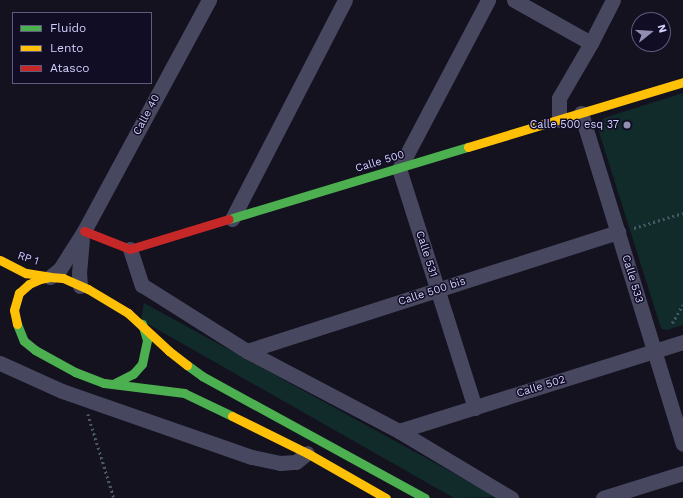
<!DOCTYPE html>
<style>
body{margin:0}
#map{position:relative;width:683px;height:498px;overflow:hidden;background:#14121f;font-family:"Work Sans",sans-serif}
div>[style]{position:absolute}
.green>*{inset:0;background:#112b2b}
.path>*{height:2.5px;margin-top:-1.25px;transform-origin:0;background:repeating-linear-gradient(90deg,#495968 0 2px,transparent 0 5px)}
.street>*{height:15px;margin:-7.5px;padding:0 7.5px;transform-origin:7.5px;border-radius:7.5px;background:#474760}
.fast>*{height:9px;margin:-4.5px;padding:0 4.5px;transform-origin:4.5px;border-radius:4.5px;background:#4caf50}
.slow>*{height:9px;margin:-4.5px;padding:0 4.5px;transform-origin:4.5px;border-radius:4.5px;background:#ffc107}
.jam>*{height:9px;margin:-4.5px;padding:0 4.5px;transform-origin:4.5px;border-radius:4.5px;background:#c62828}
.dots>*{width:11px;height:11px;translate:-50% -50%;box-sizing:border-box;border:2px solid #110d24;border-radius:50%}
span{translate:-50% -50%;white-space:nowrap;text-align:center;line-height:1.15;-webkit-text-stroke:3px #110d24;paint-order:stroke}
.street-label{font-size:11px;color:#d4d1ff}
.poi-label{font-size:11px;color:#d4d1ff}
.right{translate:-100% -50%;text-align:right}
.legend{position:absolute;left:12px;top:12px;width:140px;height:72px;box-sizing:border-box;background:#110d24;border:1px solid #5f5b7c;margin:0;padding:5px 7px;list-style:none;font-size:12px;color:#d4d1ff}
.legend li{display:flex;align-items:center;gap:8px;height:20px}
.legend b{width:20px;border:1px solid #5f5b7c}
.north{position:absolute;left:631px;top:12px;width:40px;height:40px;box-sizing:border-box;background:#110d24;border:1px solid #5f5b7c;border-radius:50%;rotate:73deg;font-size:11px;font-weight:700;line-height:16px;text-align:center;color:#d4d1ff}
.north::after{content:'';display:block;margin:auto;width:14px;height:18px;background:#918eb1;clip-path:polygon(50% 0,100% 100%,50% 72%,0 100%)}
</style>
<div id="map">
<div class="green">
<i style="clip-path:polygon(683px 93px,683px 325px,667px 330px,662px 329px,660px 325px,599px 132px,598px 125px,604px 118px)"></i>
<i style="clip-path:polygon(144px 303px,497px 497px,454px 498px,141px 320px)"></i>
</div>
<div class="path">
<i style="left:634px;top:228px;width:51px;rotate:-17deg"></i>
<i style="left:672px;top:323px;width:21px;rotate:-59deg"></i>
<i style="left:88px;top:414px;width:88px;rotate:72.8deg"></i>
</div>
<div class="street">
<i style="left:514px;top:0;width:88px;rotate:29.2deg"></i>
<i style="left:581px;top:113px;width:346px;rotate:72.9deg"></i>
<i style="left:559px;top:120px;width:22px;rotate:-90deg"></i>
<i style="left:559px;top:98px;width:64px;rotate:-59.8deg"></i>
<i style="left:591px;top:43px;width:48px;rotate:-62.9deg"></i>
<i style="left:232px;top:219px;width:246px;rotate:-62.7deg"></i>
<i style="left:130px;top:249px;width:38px;rotate:72deg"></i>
<i style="left:142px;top:285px;width:124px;rotate:32.2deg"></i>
<i style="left:247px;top:351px;width:172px;rotate:27.8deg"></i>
<i style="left:399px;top:431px;width:131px;rotate:30.9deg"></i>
<i style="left:50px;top:277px;width:13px;rotate:-39deg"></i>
<i style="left:60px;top:269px;width:45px;rotate:-57.7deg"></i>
<i style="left:84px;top:231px;width:263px;rotate:-61.6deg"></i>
<i style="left:80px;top:286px;width:13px;rotate:-94deg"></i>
<i style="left:79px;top:273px;width:33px;rotate:-85deg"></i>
<i style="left:247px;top:351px;width:390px;rotate:-17.8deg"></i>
<i style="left:0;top:363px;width:68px;rotate:24.3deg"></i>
<i style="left:62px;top:391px;width:201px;rotate:19.2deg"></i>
<i style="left:252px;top:457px;width:29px;rotate:12deg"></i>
<i style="left:280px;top:463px;width:16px;rotate:-4deg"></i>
<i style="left:296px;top:462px;width:14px;rotate:-39deg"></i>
<i style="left:475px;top:408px;width:251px;rotate:-107.6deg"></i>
<i style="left:399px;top:169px;width:191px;rotate:-62.2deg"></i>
<i style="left:399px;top:431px;width:298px;rotate:-17.4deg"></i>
<i style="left:603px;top:498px;width:84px;rotate:-17.4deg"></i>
</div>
<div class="fast">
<i style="left:229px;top:219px;width:250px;rotate:-16.8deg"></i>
<i style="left:17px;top:324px;width:18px;rotate:68deg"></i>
<i style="left:24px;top:341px;width:14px;rotate:39deg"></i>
<i style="left:35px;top:350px;width:46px;rotate:28.8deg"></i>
<i style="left:75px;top:372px;width:31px;rotate:21deg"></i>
<i style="left:104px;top:383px;width:81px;rotate:7.1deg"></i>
<i style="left:184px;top:393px;width:53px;rotate:25.6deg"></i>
<i style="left:187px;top:365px;width:19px;rotate:36deg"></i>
<i style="left:202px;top:376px;width:254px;rotate:28.7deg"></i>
<i style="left:113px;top:384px;width:22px;rotate:-27deg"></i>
<i style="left:133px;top:374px;width:13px;rotate:-48deg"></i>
<i style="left:142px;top:364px;width:25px;rotate:-78deg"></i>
<i style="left:147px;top:340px;width:17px;rotate:-107deg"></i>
</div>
<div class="slow">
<i style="left:468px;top:147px;width:225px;rotate:-16.8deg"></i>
<i style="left:0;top:260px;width:29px;rotate:27deg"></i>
<i style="left:26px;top:273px;width:24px;rotate:9deg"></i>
<i style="left:17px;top:324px;width:14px;rotate:-102deg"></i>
<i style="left:14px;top:310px;width:18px;rotate:-74deg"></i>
<i style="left:19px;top:293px;width:13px;rotate:-42deg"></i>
<i style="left:29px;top:284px;width:12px;rotate:-24deg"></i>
<i style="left:40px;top:279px;width:10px;rotate:-11deg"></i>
<i style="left:50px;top:277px;width:13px;rotate:4deg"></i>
<i style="left:63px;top:278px;width:27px;rotate:24deg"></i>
<i style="left:88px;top:289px;width:47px;rotate:31deg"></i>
<i style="left:128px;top:313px;width:56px;rotate:42.8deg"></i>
<i style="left:169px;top:351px;width:23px;rotate:38deg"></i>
<i style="left:232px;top:416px;width:84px;rotate:26.3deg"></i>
<i style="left:307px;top:453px;width:91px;rotate:29.7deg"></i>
</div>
<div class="jam">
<i style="left:84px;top:231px;width:49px;rotate:21.4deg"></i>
<i style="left:130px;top:249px;width:103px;rotate:-16.9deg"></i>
</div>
<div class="dots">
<i style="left:627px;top:125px;background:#918eb1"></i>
</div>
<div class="street-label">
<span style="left:147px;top:115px;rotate:-62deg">Calle 40</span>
<span style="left:380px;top:162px;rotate:-17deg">Calle 500</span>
<span style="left:426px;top:254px;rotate:72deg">Calle 531</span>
<span style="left:28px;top:259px;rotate:18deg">RP 1</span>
<span style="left:632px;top:279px;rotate:73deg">Calle 533</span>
<span style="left:432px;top:292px;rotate:-18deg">Calle 500 bis</span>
<span style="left:541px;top:387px;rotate:-17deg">Calle 502</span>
</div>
<div class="poi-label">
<span class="right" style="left:619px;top:125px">Calle 500 esq 37</span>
</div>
<ul class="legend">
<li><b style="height:5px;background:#4caf50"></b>Fluido</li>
<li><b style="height:5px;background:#ffc107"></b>Lento</li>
<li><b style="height:5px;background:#c62828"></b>Atasco</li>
</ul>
<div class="north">N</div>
</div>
